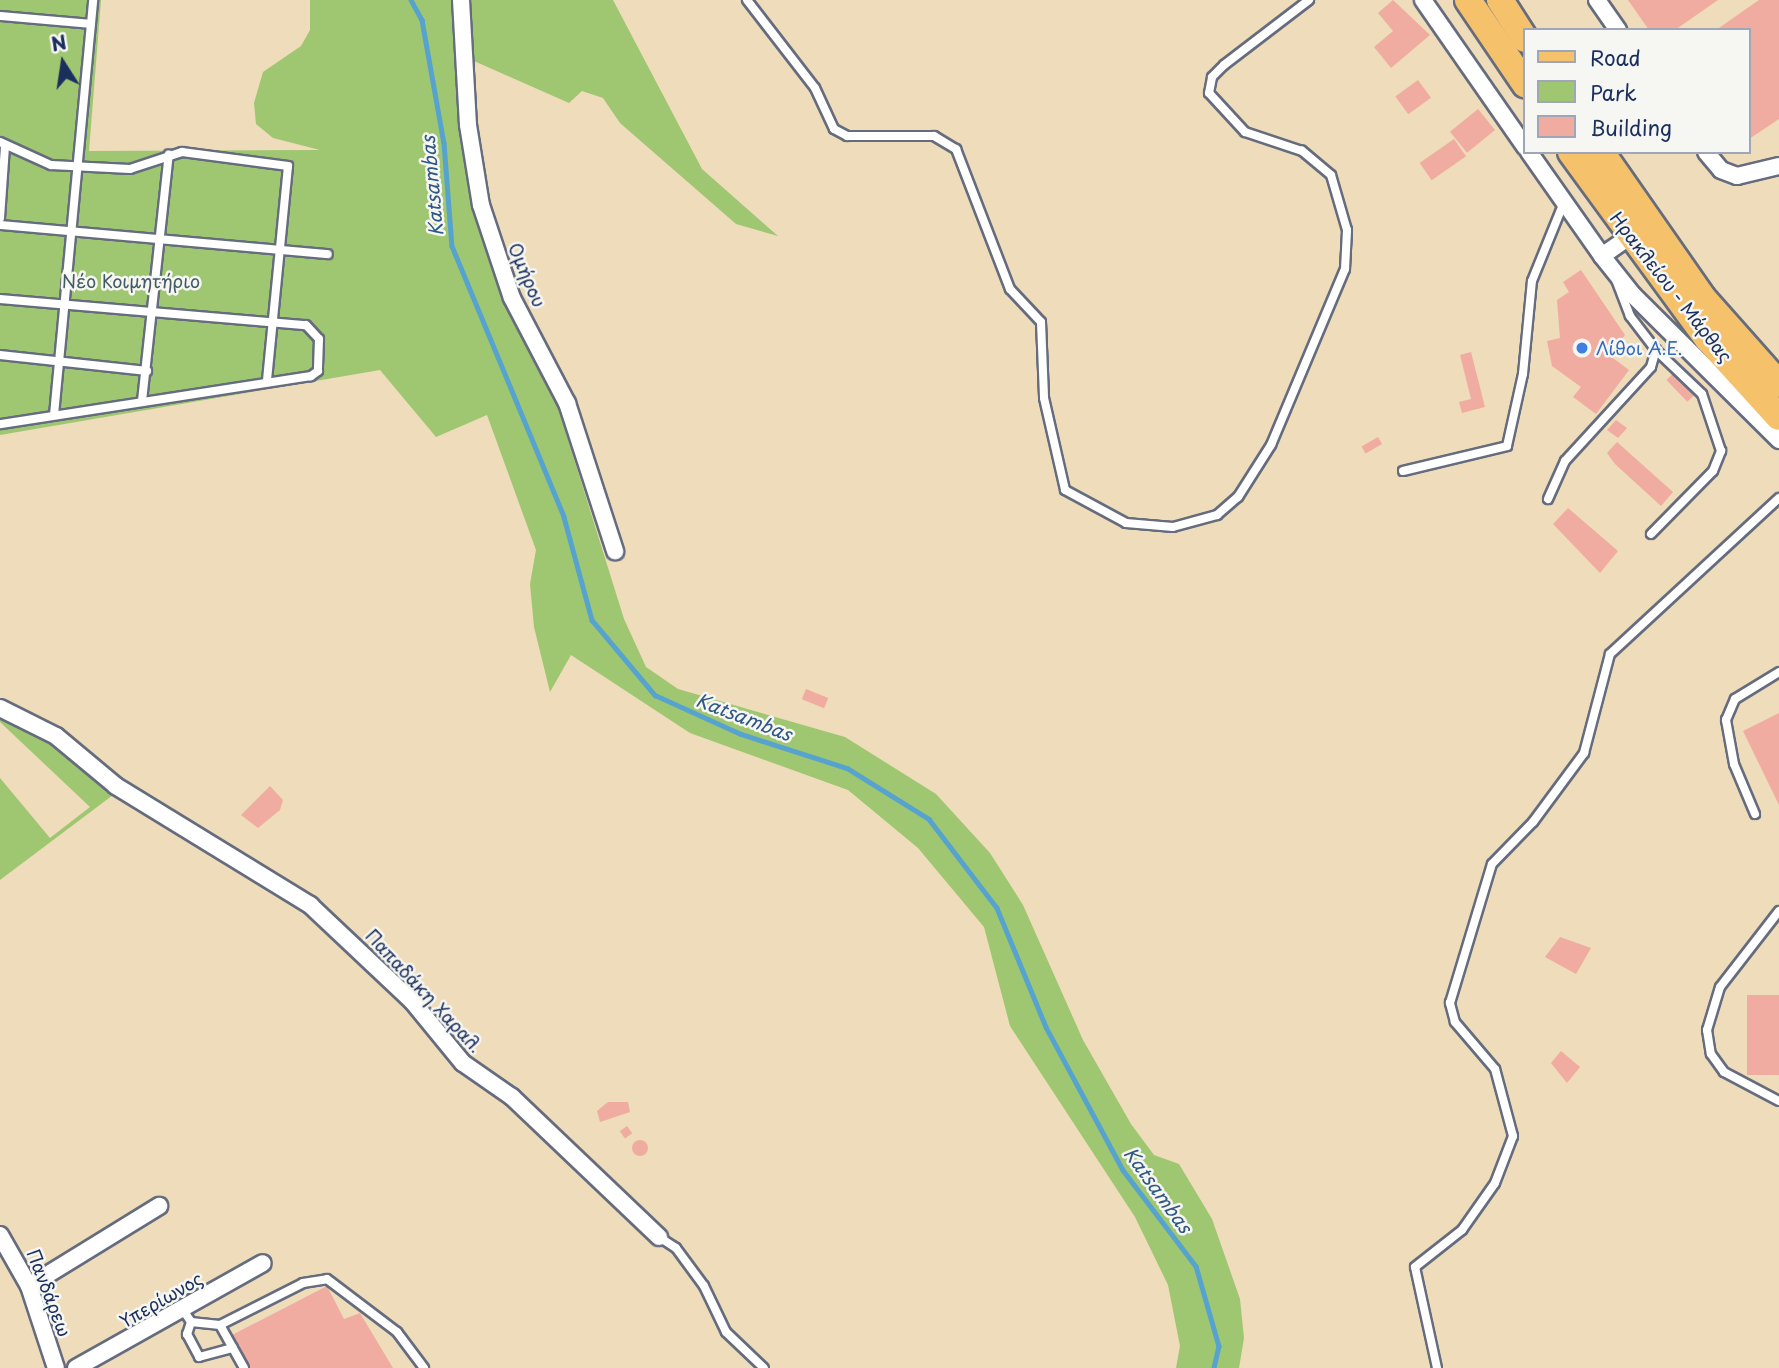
<!DOCTYPE html>
<meta charset="utf-8">
<style>
body{margin:0}
#map{position:relative;width:1779px;height:1368px;overflow:hidden;background:#eedcba;font-family:"Playpen Sans",sans-serif}
div>[style]{position:absolute}
.green>*{inset:0;background:#9fc671}
.stream>*{height:4.5px;margin:-2.25px;padding:0 2.25px;transform-origin:2.25px;border-radius:2.25px;background:#56a3cf}
.building>*{inset:0;background:#f0aca0;transform-origin:0 0}
.round{border-radius:50%}
.roads{filter:drop-shadow(2px 0 #656c7e) drop-shadow(-2px 0 #656c7e) drop-shadow(0 2px #656c7e) drop-shadow(0 -2px #656c7e)}
.service>*{height:8px;margin:-4px;padding:0 4px;transform-origin:4px;border-radius:4px;background:#fff}
.minor>*{height:16px;margin:-8px;padding:0 8px;transform-origin:8px;border-radius:8px;background:#fff}
.primary>*{height:26px;margin:-13px;padding:0 13px;transform-origin:13px;border-radius:13px;background:#f5c16b}
.dots>*{width:19px;height:19px;translate:-50% -50%;box-sizing:border-box;border:4px solid #f6f6f2;border-radius:50%}
span{translate:-50% -50%;white-space:nowrap;text-align:center;line-height:1.15;-webkit-text-stroke:5px #f6f6f2;paint-order:stroke}
.street-label{font-size:18px;color:#1b2f5e}
.park-label{font-size:18px;color:#435c64}
.shop-label{font-size:18px;color:#366cbe}
.left{translate:0 -50%;text-align:left}
.water-label{font-size:19px;color:#305886;font-style:italic}
.legend{position:absolute;left:1523px;top:28px;width:228px;height:126px;box-sizing:border-box;background:#f6f6f2;border:2px solid #9ea6b7;margin:0;padding:9px 12px;list-style:none;font-size:21px;color:#1b2f5e}
.legend li{display:flex;align-items:center;gap:14px;height:35px}
.legend b{width:35px;border:2px solid #9ea6b7}
.north{position:absolute;left:28px;top:28px;width:70px;height:70px;-webkit-text-stroke:5px #f6f6f2;paint-order:stroke;rotate:348deg;font-size:19px;font-weight:700;line-height:28px;text-align:center;color:#1b2f5e}
.north::after{content:'';display:block;margin:auto;width:24px;height:32px;background:#1b2f5e;clip-path:polygon(50% 0,100% 100%,50% 72%,0 100%)}
</style>
<div id="map">
<div class="green">
<i style="clip-path:polygon(0 0,101px 0,89px 151px,320px 150px,273px 138px,256px 124px,254px 103px,263px 72px,301px 46px,310px 30px,310px 0,455px 0,461px 96px,517px 322px,556px 401px,624px 619px,646px 667px,678px 689px,845px 737px,936px 794px,990px 853px,1023px 905px,1083px 1040px,1131px 1124px,1154px 1155px,1179px 1164px,1212px 1219px,1240px 1299px,1244px 1338px,1239px 1368px,1176px 1368px,1180px 1346px,1168px 1285px,1135px 1217px,1010px 1026px,984px 927px,918px 848px,848px 790px,690px 733px,571px 655px,550px 692px,534px 627px,530px 584px,536px 550px,487px 415px,436px 437px,380px 370px,0 435px)"></i>
<i style="clip-path:polygon(467px 0,613px 0,702px 169px,778px 236px,736px 224px,620px 123px,603px 98px,582px 91px,569px 103px,474px 61px)"></i>
<i style="clip-path:polygon(0 713px,73px 752px,117px 792px,0 880px,0 778px,50px 838px,90px 807px,0 722px)"></i>
</div>
<div class="stream">
<i style="left:411px;top:0;width:23px;rotate:61deg"></i>
<i style="left:422px;top:20px;width:125px;rotate:79.9deg"></i>
<i style="left:444px;top:143px;width:103px;rotate:85.6deg"></i>
<i style="left:452px;top:246px;width:293px;rotate:67.5deg"></i>
<i style="left:564px;top:517px;width:107px;rotate:74.8deg"></i>
<i style="left:592px;top:620px;width:98px;rotate:50deg"></i>
<i style="left:655px;top:695px;width:94px;rotate:24.4deg"></i>
<i style="left:741px;top:734px;width:111px;rotate:17.8deg"></i>
<i style="left:847px;top:768px;width:97px;rotate:31.9deg"></i>
<i style="left:929px;top:819px;width:112px;rotate:52.6deg"></i>
<i style="left:997px;top:908px;width:129px;rotate:67.6deg"></i>
<i style="left:1046px;top:1027px;width:162px;rotate:61.7deg"></i>
<i style="left:1123px;top:1170px;width:121px;rotate:52.8deg"></i>
<i style="left:1196px;top:1266px;width:83px;rotate:74deg"></i>
<i style="left:1219px;top:1346px;width:23px;rotate:103deg"></i>
</div>
<div class="building">
<i style="clip-path:polygon(1393px 0,1430px 35px,1391px 68px,1374px 47px,1393px 31px,1378px 13px)"></i>
<i style="clip-path:polygon(1628px 0,1718px 0,1675px 30px,1649px 30px)"></i>
<i style="clip-path:polygon(1759px 0,1779px 0,1779px 119px,1749px 139px,1749px 30px,1716px 30px)"></i>
<i style="left:1418px;top:80px;width:22px;height:28px;rotate:54deg"></i>
<i style="left:1478px;top:109px;width:27px;height:36px;rotate:51deg"></i>
<i style="left:1454px;top:139px;width:21px;height:42px;rotate:55deg"></i>
<i style="clip-path:polygon(1581px 270px,1625px 335px,1609px 355px,1629px 370px,1596px 414px,1573px 397px,1581px 387px,1552px 366px,1547px 341px,1560px 338px,1557px 300px,1569px 292px,1563px 282px)"></i>
<i style="clip-path:polygon(1471px 352px,1485px 407px,1462px 413px,1459px 402px,1471px 399px,1460px 355px)"></i>
<i style="left:1678px;top:369px;width:30px;height:16px;rotate:46deg"></i>
<i style="clip-path:polygon(1616px 420px,1627px 428px,1618px 438px,1607px 430px)"></i>
<i style="left:1378px;top:437px;width:8px;height:19px;rotate:60deg"></i>
<i style="clip-path:polygon(1617px 442px,1673px 492px,1661px 506px,1615px 464px,1607px 453px)"></i>
<i style="clip-path:polygon(1568px 508px,1618px 551px,1600px 573px,1553px 524px)"></i>
<i style="left:806px;top:689px;width:24px;height:11px;rotate:22deg"></i>
<i style="clip-path:polygon(1779px 713px,1779px 805px,1743px 731px)"></i>
<i style="clip-path:polygon(270px 786px,283px 800px,280px 810px,258px 828px,241px 815px)"></i>
<i style="clip-path:polygon(1560px 937px,1591px 948px,1576px 974px,1545px 957px)"></i>
<i style="left:1747px;top:995px;width:32px;height:80px"></i>
<i style="clip-path:polygon(1561px 1051px,1580px 1067px,1567px 1083px,1551px 1063px)"></i>
<i style="clip-path:polygon(608px 1102px,628px 1102px,630px 1112px,600px 1122px,597px 1111px)"></i>
<i style="left:627px;top:1126px;width:9px;height:9px;rotate:54deg"></i>
<i class="round" style="left:632px;top:1140px;width:16px;height:16px"></i>
<i style="clip-path:polygon(327px 1286px,344px 1319px,360px 1313px,393px 1368px,249px 1368px,232px 1335px)"></i>
</div>
<div class="roads">
<div class="service">
<i style="left:747px;top:0;width:111px;rotate:52.3deg"></i>
<i style="left:815px;top:88px;width:45px;rotate:65.1deg"></i>
<i style="left:834px;top:129px;width:15px;rotate:28deg"></i>
<i style="left:847px;top:136px;width:87px"></i>
<i style="left:934px;top:136px;width:26px;rotate:31deg"></i>
<i style="left:956px;top:149px;width:150px;rotate:68.9deg"></i>
<i style="left:1010px;top:289px;width:45px;rotate:46.8deg"></i>
<i style="left:1041px;top:322px;width:76px;rotate:87.7deg"></i>
<i style="left:1044px;top:398px;width:94px;rotate:77.1deg"></i>
<i style="left:1065px;top:490px;width:69px;rotate:28.4deg"></i>
<i style="left:1126px;top:523px;width:47px;rotate:4.9deg"></i>
<i style="left:1173px;top:527px;width:46px;rotate:-15.3deg"></i>
<i style="left:1217px;top:515px;width:28px;rotate:-41deg"></i>
<i style="left:1238px;top:497px;width:62px;rotate:-57.6deg"></i>
<i style="left:1271px;top:445px;width:191px;rotate:-67.2deg"></i>
<i style="left:1345px;top:269px;width:39px;rotate:-87deg"></i>
<i style="left:1347px;top:230px;width:57px;rotate:-106.2deg"></i>
<i style="left:1331px;top:175px;width:38px;rotate:-140deg"></i>
<i style="left:1302px;top:151px;width:60px;rotate:-161.6deg"></i>
<i style="left:1245px;top:132px;width:53px;rotate:-132.7deg"></i>
<i style="left:1209px;top:93px;width:16px;rotate:-79deg"></i>
<i style="left:1212px;top:77px;width:17px;rotate:-45deg"></i>
<i style="left:1224px;top:65px;width:107px;rotate:-37.4deg"></i>
<i style="left:0;top:16px;width:91px;rotate:5deg"></i>
<i style="left:0;top:142px;width:56px;rotate:24.3deg"></i>
<i style="left:51px;top:165px;width:79px;rotate:2.9deg"></i>
<i style="left:130px;top:169px;width:55px;rotate:-18.1deg"></i>
<i style="left:182px;top:152px;width:107px;rotate:7.5deg"></i>
<i style="left:288px;top:166px;width:217px;rotate:95.6deg"></i>
<i style="left:0;top:218px;width:71px;rotate:-86deg"></i>
<i style="left:0;top:225px;width:329px;rotate:5.1deg"></i>
<i style="left:0;top:299px;width:307px;rotate:4.9deg"></i>
<i style="left:306px;top:325px;width:19px;rotate:47deg"></i>
<i style="left:319px;top:339px;width:32px;rotate:92deg"></i>
<i style="left:318px;top:371px;width:9px;rotate:144deg"></i>
<i style="left:311px;top:376px;width:315px;rotate:171.2deg"></i>
<i style="left:0;top:355px;width:148px;rotate:6.2deg"></i>
<i style="left:142px;top:401px;width:248px;rotate:-83.8deg"></i>
<i style="left:54px;top:415px;width:417px;rotate:-84.6deg"></i>
<i style="left:1403px;top:471px;width:107px;rotate:-13.5deg"></i>
<i style="left:1507px;top:446px;width:74px;rotate:-77.5deg"></i>
<i style="left:1523px;top:374px;width:93px;rotate:-84.5deg"></i>
<i style="left:1532px;top:281px;width:85px;rotate:-67.9deg"></i>
<i style="left:1548px;top:499px;width:42px;rotate:-65.9deg"></i>
<i style="left:1565px;top:461px;width:127px;rotate:-47.5deg"></i>
<i style="left:1651px;top:367px;width:18px;rotate:-74deg"></i>
<i style="left:1656px;top:350px;width:43px;rotate:-127.4deg"></i>
<i style="left:1630px;top:316px;width:42px;rotate:-111deg"></i>
<i style="left:1651px;top:534px;width:88px;rotate:-45.5deg"></i>
<i style="left:1713px;top:471px;width:22px;rotate:-68deg"></i>
<i style="left:1721px;top:451px;width:60px;rotate:-108.4deg"></i>
<i style="left:1702px;top:394px;width:64px;rotate:-136.3deg"></i>
<i style="left:1755px;top:814px;width:54px;rotate:-112.8deg"></i>
<i style="left:1734px;top:764px;width:45px;rotate:-100.3deg"></i>
<i style="left:1726px;top:720px;width:23px;rotate:-67deg"></i>
<i style="left:1735px;top:699px;width:52px;rotate:-31.5deg"></i>
<i style="left:1779px;top:911px;width:96px;rotate:127.8deg"></i>
<i style="left:1720px;top:987px;width:45px;rotate:106.8deg"></i>
<i style="left:1707px;top:1030px;width:24px;rotate:81deg"></i>
<i style="left:1711px;top:1054px;width:22px;rotate:54deg"></i>
<i style="left:1724px;top:1072px;width:62px;rotate:27.8deg"></i>
<i style="left:659px;top:1237px;width:20px;rotate:33deg"></i>
<i style="left:676px;top:1248px;width:47px;rotate:53.6deg"></i>
<i style="left:704px;top:1286px;width:51px;rotate:64.4deg"></i>
<i style="left:726px;top:1332px;width:52px;rotate:43.5deg"></i>
<i style="left:183px;top:1310px;width:14px;rotate:56deg"></i>
<i style="left:191px;top:1322px;width:29px;rotate:6deg"></i>
<i style="left:220px;top:1325px;width:93px;rotate:-26.8deg"></i>
<i style="left:303px;top:1283px;width:24px;rotate:-9deg"></i>
<i style="left:327px;top:1279px;width:88px;rotate:37.1deg"></i>
<i style="left:397px;top:1332px;width:45px;rotate:53.1deg"></i>
<i style="left:191px;top:1322px;width:13px;rotate:108deg"></i>
<i style="left:187px;top:1334px;width:26px;rotate:62deg"></i>
<i style="left:199px;top:1357px;width:35px;rotate:-15deg"></i>
<i style="left:220px;top:1325px;width:49px;rotate:60.8deg"></i>
<i style="left:1437px;top:1368px;width:103px;rotate:-102.3deg"></i>
<i style="left:1415px;top:1267px;width:60px;rotate:-38.2deg"></i>
<i style="left:1462px;top:1230px;width:57px;rotate:-54.9deg"></i>
<i style="left:1495px;top:1183px;width:50px;rotate:-69deg"></i>
<i style="left:1513px;top:1136px;width:69px;rotate:-105deg"></i>
<i style="left:1495px;top:1069px;width:62px;rotate:-130.4deg"></i>
<i style="left:1455px;top:1022px;width:20px;rotate:-105deg"></i>
<i style="left:1450px;top:1003px;width:145px;rotate:-73.2deg"></i>
<i style="left:1492px;top:864px;width:59px;rotate:-45.7deg"></i>
<i style="left:1533px;top:822px;width:86px;rotate:-53.5deg"></i>
<i style="left:1584px;top:753px;width:102px;rotate:-75.3deg"></i>
<i style="left:1610px;top:654px;width:230px;rotate:-42.7deg"></i>
</div>
<div class="minor">
<i style="left:461px;top:0;width:125px;rotate:86.8deg"></i>
<i style="left:468px;top:125px;width:81px;rotate:80.8deg"></i>
<i style="left:481px;top:205px;width:98px;rotate:71.6deg"></i>
<i style="left:512px;top:298px;width:119px;rotate:62.4deg"></i>
<i style="left:567px;top:403px;width:156px;rotate:72deg"></i>
<i style="left:1423px;top:0;width:179px;rotate:55.2deg"></i>
<i style="left:1597px;top:0;width:37px;rotate:55deg"></i>
<i style="left:1529px;top:152px;width:127px;rotate:54.9deg"></i>
<i style="left:1706px;top:152px;width:23px;rotate:50deg"></i>
<i style="left:1721px;top:170px;width:17px;rotate:21deg"></i>
<i style="left:1737px;top:176px;width:43px;rotate:-13.4deg"></i>
<i style="left:1629px;top:237px;width:33px;rotate:145deg"></i>
<i style="left:1602px;top:256px;width:50px;rotate:51.5deg"></i>
<i style="left:1633px;top:295px;width:206px;rotate:44.8deg"></i>
<i style="left:0;top:708px;width:63px;rotate:26.6deg"></i>
<i style="left:56px;top:736px;width:78px;rotate:39.8deg"></i>
<i style="left:116px;top:786px;width:228px;rotate:31.5deg"></i>
<i style="left:310px;top:905px;width:140px;rotate:43.3deg"></i>
<i style="left:412px;top:1001px;width:80px;rotate:50.6deg"></i>
<i style="left:463px;top:1063px;width:60px;rotate:34.8deg"></i>
<i style="left:512px;top:1097px;width:203px;rotate:43.6deg"></i>
<i style="left:0;top:1235px;width:59px;rotate:60.4deg"></i>
<i style="left:29px;top:1286px;width:86px;rotate:71.8deg"></i>
<i style="left:29px;top:1286px;width:153px;rotate:-31.6deg"></i>
<i style="left:76px;top:1368px;width:214px;rotate:-29.3deg"></i>
</div>
<div class="primary">
<i style="left:1468px;top:0;width:102px;rotate:55.8deg"></i>
<i style="left:1500px;top:0;width:46px;rotate:57.3deg"></i>
<i style="left:1571px;top:152px;width:232px;rotate:53.8deg"></i>
<i style="left:1708px;top:339px;width:105px;rotate:47.7deg"></i>
<i style="left:1601px;top:152px;width:177px;rotate:55.1deg"></i>
<i style="left:1702px;top:297px;width:116px;rotate:48.5deg"></i>
</div>
</div>
<div class="dots">
<i style="left:1582px;top:348px;background:#3f7fe0"></i>
</div>
<div class="street-label">
<span style="left:527px;top:275px;rotate:67deg">Ομήρου</span>
<span style="left:1671px;top:287px;rotate:52deg">Ηρακλείου - Μάρθας</span>
<span style="left:424px;top:991px;rotate:47deg">Παπαδάκη Χαραλ.</span>
<span style="left:49px;top:1293px;rotate:69deg">Πανδάρεω</span>
<span style="left:161px;top:1300px;rotate:-30deg">Υπερίωνος</span>
</div>
<div class="park-label">
<span style="left:131px;top:281px">Νέο Κοιμητήριο</span>
</div>
<div class="shop-label">
<span class="left" style="left:1596px;top:348px">Λίθοι Α.Ε.</span>
</div>
<div class="water-label">
<span style="left:432px;top:186px;rotate:-95deg">Katsambas</span>
<span style="left:744px;top:717px;rotate:21deg">Katsambas</span>
<span style="left:1158px;top:1190px;rotate:54deg">Katsambas</span>
</div>
<ul class="legend">
<li><b style="height:9px;background:#f5c16b"></b>Road</li>
<li><b style="height:19px;background:#9fc671"></b>Park</li>
<li><b style="height:19px;background:#f0aca0"></b>Building</li>
</ul>
<div class="north">N</div>
</div>
